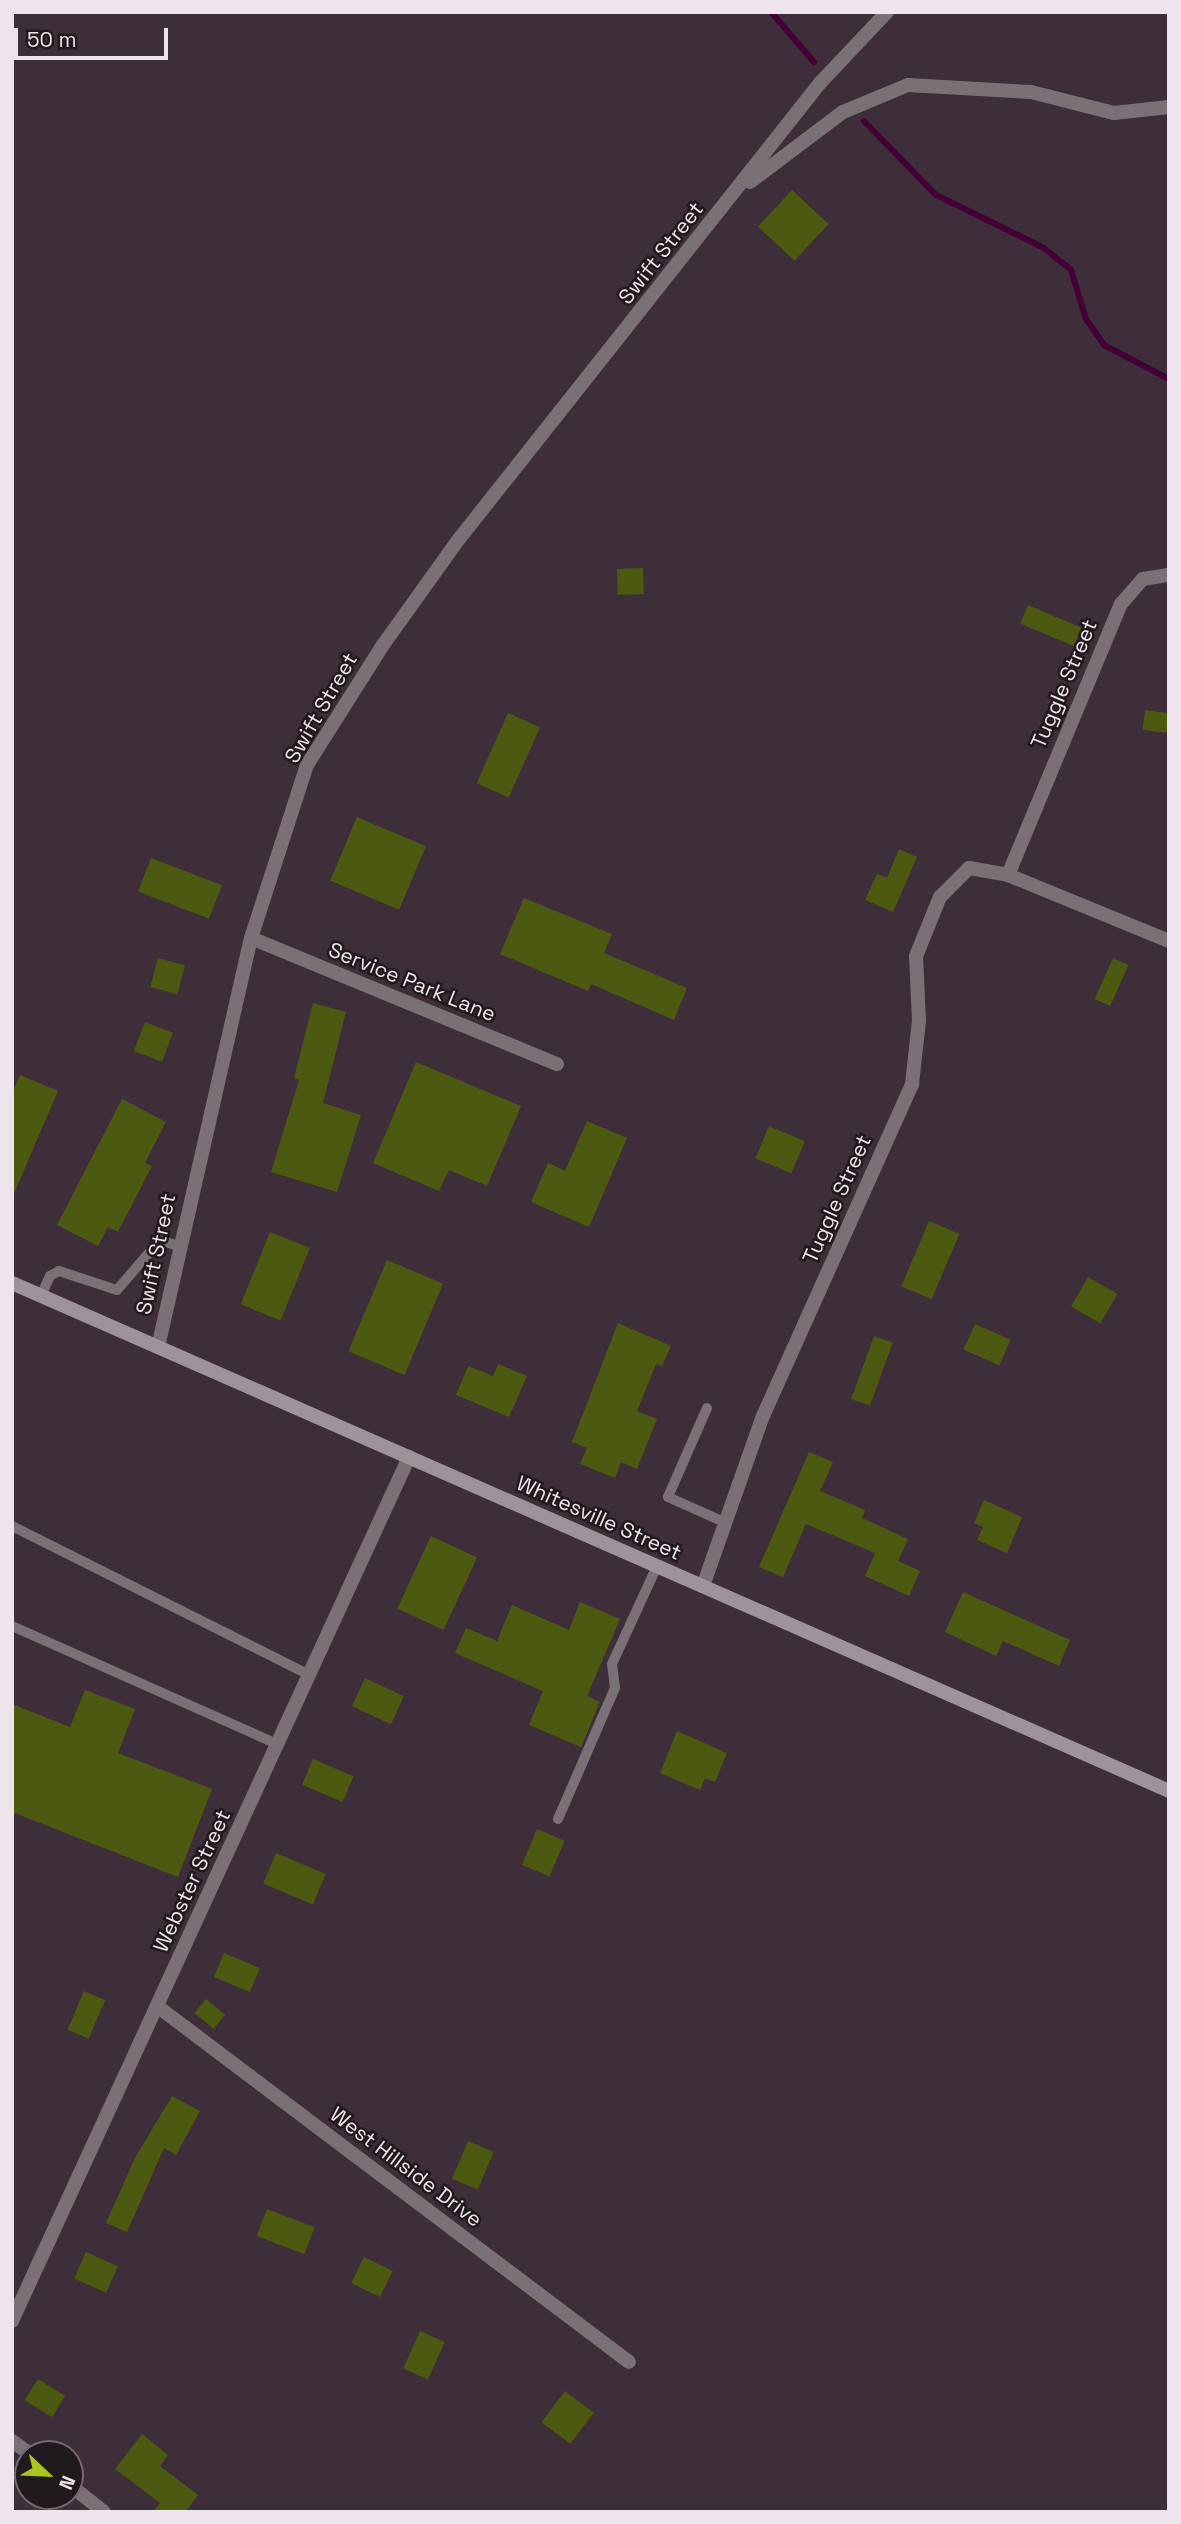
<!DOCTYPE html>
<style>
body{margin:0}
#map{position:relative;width:1181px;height:2524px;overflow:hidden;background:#3e2e39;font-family:"Space Grotesk",sans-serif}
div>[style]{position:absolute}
.stream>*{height:6px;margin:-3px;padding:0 3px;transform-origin:3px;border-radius:3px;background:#430036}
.building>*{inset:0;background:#4c5911;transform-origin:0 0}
.lane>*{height:10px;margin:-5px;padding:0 5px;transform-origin:5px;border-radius:5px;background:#797176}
.street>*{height:14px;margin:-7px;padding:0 7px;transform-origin:7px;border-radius:7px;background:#797176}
.secondary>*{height:14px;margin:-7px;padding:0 7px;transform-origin:7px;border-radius:7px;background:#9f939b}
span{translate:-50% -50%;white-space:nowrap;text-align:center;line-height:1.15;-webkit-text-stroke:5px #20191e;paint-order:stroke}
.street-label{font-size:21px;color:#eee4eb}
.frame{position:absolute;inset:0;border:14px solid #eee4eb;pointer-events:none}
.north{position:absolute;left:14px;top:2440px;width:70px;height:70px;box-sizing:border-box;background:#20191e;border:2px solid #726a70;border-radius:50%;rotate:113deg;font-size:19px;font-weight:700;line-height:28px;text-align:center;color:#eee4eb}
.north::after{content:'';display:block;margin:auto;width:24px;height:32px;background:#aac719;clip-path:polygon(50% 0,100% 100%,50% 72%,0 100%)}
.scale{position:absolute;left:14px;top:28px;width:154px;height:32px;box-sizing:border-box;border:4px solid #eee4eb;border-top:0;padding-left:9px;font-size:21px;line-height:24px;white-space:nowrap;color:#eee4eb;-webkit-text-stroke:5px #20191e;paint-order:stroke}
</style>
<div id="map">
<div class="stream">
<i style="left:771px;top:12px;width:66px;rotate:49.3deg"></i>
<i style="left:864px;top:121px;width:103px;rotate:45.8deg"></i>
<i style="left:936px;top:195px;width:120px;rotate:26.1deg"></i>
<i style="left:1044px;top:248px;width:35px;rotate:39deg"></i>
<i style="left:1071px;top:270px;width:51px;rotate:73deg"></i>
<i style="left:1086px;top:319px;width:32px;rotate:55deg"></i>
<i style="left:1104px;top:345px;width:73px;rotate:27.6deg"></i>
</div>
<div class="building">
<i style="left:792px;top:190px;width:50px;height:50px;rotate:43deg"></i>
<i style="left:643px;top:568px;width:26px;height:26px;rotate:88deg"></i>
<i style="left:1028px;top:605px;width:58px;height:20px;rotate:23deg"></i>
<i style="left:1145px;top:710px;width:24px;height:20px;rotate:7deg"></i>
<i style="left:508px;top:713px;width:35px;height:77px;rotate:24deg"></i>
<i style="left:357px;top:817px;width:75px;height:69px;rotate:23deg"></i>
<i style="clip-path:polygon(899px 849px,917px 857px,893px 912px,865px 900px,877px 874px,887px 878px)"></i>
<i style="left:151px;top:858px;width:76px;height:36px;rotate:21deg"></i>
<i style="clip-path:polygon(524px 898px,612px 934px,604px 953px,687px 988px,674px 1020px,591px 984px,588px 991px,500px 954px)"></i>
<i style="left:158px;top:958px;width:28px;height:30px;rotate:15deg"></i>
<i style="left:1113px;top:958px;width:17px;height:45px;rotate:24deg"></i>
<i style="clip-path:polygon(313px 1003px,346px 1012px,323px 1103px,361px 1115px,337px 1192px,271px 1172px,299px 1080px,294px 1078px)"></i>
<i style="left:145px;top:1022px;width:30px;height:31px;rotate:21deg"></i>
<i style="clip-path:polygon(416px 1062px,521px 1106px,487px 1186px,449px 1170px,439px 1191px,373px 1163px)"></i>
<i style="clip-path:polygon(20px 1075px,58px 1091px,12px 1198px,12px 1093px)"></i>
<i style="clip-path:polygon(122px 1099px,166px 1122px,145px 1163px,152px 1166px,118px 1232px,108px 1227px,98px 1246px,57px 1225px)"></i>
<i style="clip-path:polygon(587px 1121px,627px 1138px,589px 1227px,531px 1202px,548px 1163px,565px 1171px)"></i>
<i style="left:769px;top:1126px;width:39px;height:35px;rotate:23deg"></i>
<i style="left:929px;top:1221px;width:33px;height:71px;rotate:23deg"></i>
<i style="left:270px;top:1232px;width:43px;height:78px;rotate:22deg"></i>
<i style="left:387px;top:1260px;width:61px;height:99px;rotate:23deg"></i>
<i style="left:1088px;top:1277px;width:34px;height:34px;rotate:30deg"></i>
<i style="clip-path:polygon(618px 1323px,671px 1346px,662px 1366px,656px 1364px,637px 1411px,657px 1419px,637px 1469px,621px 1462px,615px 1478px,580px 1464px,587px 1448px,572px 1442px)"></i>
<i style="left:975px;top:1324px;width:39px;height:28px;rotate:24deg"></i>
<i style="left:874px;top:1336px;width:20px;height:67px;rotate:20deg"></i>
<i style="clip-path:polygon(498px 1364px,527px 1376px,509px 1417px,456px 1395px,468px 1366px,493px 1376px)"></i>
<i style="clip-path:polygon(809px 1452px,833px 1462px,820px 1491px,865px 1510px,862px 1518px,908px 1539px,898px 1561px,920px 1571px,909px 1596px,865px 1576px,875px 1553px,806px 1524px,783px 1577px,759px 1567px)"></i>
<i style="clip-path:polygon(984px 1500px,1022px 1517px,1007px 1553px,977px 1540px,983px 1527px,974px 1523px)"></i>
<i style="left:431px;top:1536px;width:51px;height:80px;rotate:25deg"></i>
<i style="clip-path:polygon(963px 1592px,1070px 1640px,1059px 1666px,1003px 1641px,996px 1656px,945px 1632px)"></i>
<i style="clip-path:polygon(580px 1602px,620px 1619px,587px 1696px,600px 1702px,581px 1747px,529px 1725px,543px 1691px,455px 1653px,466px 1628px,497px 1641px,512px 1605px,569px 1630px)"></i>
<i style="left:365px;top:1678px;width:43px;height:31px;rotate:25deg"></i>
<i style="clip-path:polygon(85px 1690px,135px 1709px,118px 1753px,212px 1789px,178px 1877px,12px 1812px,12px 1704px,70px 1727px)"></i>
<i style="clip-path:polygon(677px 1731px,727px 1753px,715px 1782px,705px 1778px,700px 1790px,660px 1773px)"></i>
<i style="left:313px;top:1759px;width:44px;height:28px;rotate:23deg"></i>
<i style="left:537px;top:1829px;width:30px;height:39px;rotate:23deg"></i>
<i style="left:276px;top:1853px;width:54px;height:33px;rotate:23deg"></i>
<i style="left:224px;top:1953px;width:39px;height:26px;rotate:23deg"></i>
<i style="left:84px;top:1991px;width:23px;height:42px;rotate:23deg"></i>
<i style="left:206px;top:1999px;width:25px;height:18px;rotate:40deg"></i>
<i style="clip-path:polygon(172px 2096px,200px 2111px,176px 2155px,164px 2148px,127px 2232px,106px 2223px,135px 2158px)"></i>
<i style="left:468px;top:2141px;width:28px;height:41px;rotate:23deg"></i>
<i style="left:267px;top:2209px;width:51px;height:29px;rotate:21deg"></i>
<i style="left:86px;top:2252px;width:35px;height:29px;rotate:24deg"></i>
<i style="left:364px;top:2257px;width:32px;height:29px;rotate:26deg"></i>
<i style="left:420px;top:2331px;width:27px;height:41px;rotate:24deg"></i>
<i style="left:38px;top:2379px;width:32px;height:25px;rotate:32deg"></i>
<i style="left:565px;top:2391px;width:36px;height:39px;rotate:37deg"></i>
<i style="clip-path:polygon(142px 2434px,168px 2455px,160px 2466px,198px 2495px,185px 2512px,153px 2512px,160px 2503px,115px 2469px)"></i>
</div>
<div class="lane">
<i style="left:41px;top:1296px;width:22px;rotate:-66deg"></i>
<i style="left:50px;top:1276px;width:10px;rotate:-29deg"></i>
<i style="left:59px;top:1271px;width:61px;rotate:18.1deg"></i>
<i style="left:117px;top:1290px;width:66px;rotate:-49.3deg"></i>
<i style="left:160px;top:1240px;width:20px;rotate:18deg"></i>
<i style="left:707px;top:1408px;width:97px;rotate:113.7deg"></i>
<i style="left:668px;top:1497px;width:64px;rotate:24.1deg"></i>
<i style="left:12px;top:1526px;width:332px;rotate:26.6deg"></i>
<i style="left:12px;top:1626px;width:290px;rotate:24deg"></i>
<i style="left:558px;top:1819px;width:143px;rotate:-66.5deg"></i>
<i style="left:615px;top:1688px;width:24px;rotate:-97deg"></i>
<i style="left:612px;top:1664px;width:108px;rotate:-65.3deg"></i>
</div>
<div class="street">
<i style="left:750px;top:182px;width:116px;rotate:-37deg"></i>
<i style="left:843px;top:112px;width:70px;rotate:-22.6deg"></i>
<i style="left:908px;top:85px;width:123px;rotate:3.3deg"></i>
<i style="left:1031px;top:92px;width:86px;rotate:14.2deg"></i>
<i style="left:1114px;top:113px;width:55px;rotate:-6.2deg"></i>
<i style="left:1008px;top:875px;width:294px;rotate:-67.4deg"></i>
<i style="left:1121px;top:604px;width:33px;rotate:-49deg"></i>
<i style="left:1143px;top:579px;width:26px;rotate:-9deg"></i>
<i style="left:251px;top:938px;width:331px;rotate:22.4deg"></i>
<i style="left:158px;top:1347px;width:419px;rotate:-77.2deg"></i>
<i style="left:251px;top:938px;width:182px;rotate:-72.1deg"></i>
<i style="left:307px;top:765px;width:142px;rotate:-57.7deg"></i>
<i style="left:383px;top:645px;width:130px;rotate:-54.4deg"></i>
<i style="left:459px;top:539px;width:582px;rotate:-51.63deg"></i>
<i style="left:820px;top:83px;width:98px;rotate:-46.7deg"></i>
<i style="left:703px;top:1586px;width:180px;rotate:-70.6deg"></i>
<i style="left:763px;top:1416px;width:364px;rotate:-65.8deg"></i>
<i style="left:912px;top:1084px;width:63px;rotate:-83.7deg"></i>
<i style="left:919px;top:1021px;width:65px;rotate:-92.6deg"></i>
<i style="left:916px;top:956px;width:64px;rotate:-67.9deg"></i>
<i style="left:940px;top:897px;width:41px;rotate:-45deg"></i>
<i style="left:969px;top:868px;width:40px;rotate:10deg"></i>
<i style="left:1008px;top:875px;width:174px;rotate:22.3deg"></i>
<i style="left:157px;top:2006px;width:591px;rotate:37.02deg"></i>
<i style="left:12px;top:2321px;width:951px;rotate:-65.32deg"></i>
<i style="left:12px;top:2441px;width:22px;rotate:36deg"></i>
<i style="left:70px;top:2485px;width:43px;rotate:38.5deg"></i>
</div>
<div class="secondary">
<i style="left:12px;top:1283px;width:1264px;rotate:23.7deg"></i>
</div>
<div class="street-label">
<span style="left:661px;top:253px;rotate:-52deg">Swift Street</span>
<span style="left:1064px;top:684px;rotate:-67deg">Tuggle Street</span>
<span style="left:321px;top:708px;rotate:-60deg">Swift Street</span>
<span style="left:412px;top:982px;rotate:22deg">Service Park Lane</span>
<span style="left:837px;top:1199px;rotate:-66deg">Tuggle Street</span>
<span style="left:156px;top:1254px;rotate:-78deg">Swift Street</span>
<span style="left:599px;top:1518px;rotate:24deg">Whitesville Street</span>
<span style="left:192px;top:1881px;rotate:-65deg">Webster Street</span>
<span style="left:406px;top:2167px;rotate:37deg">West Hillside Drive</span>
</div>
<div class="frame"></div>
<div class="north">N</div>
<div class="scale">50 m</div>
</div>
